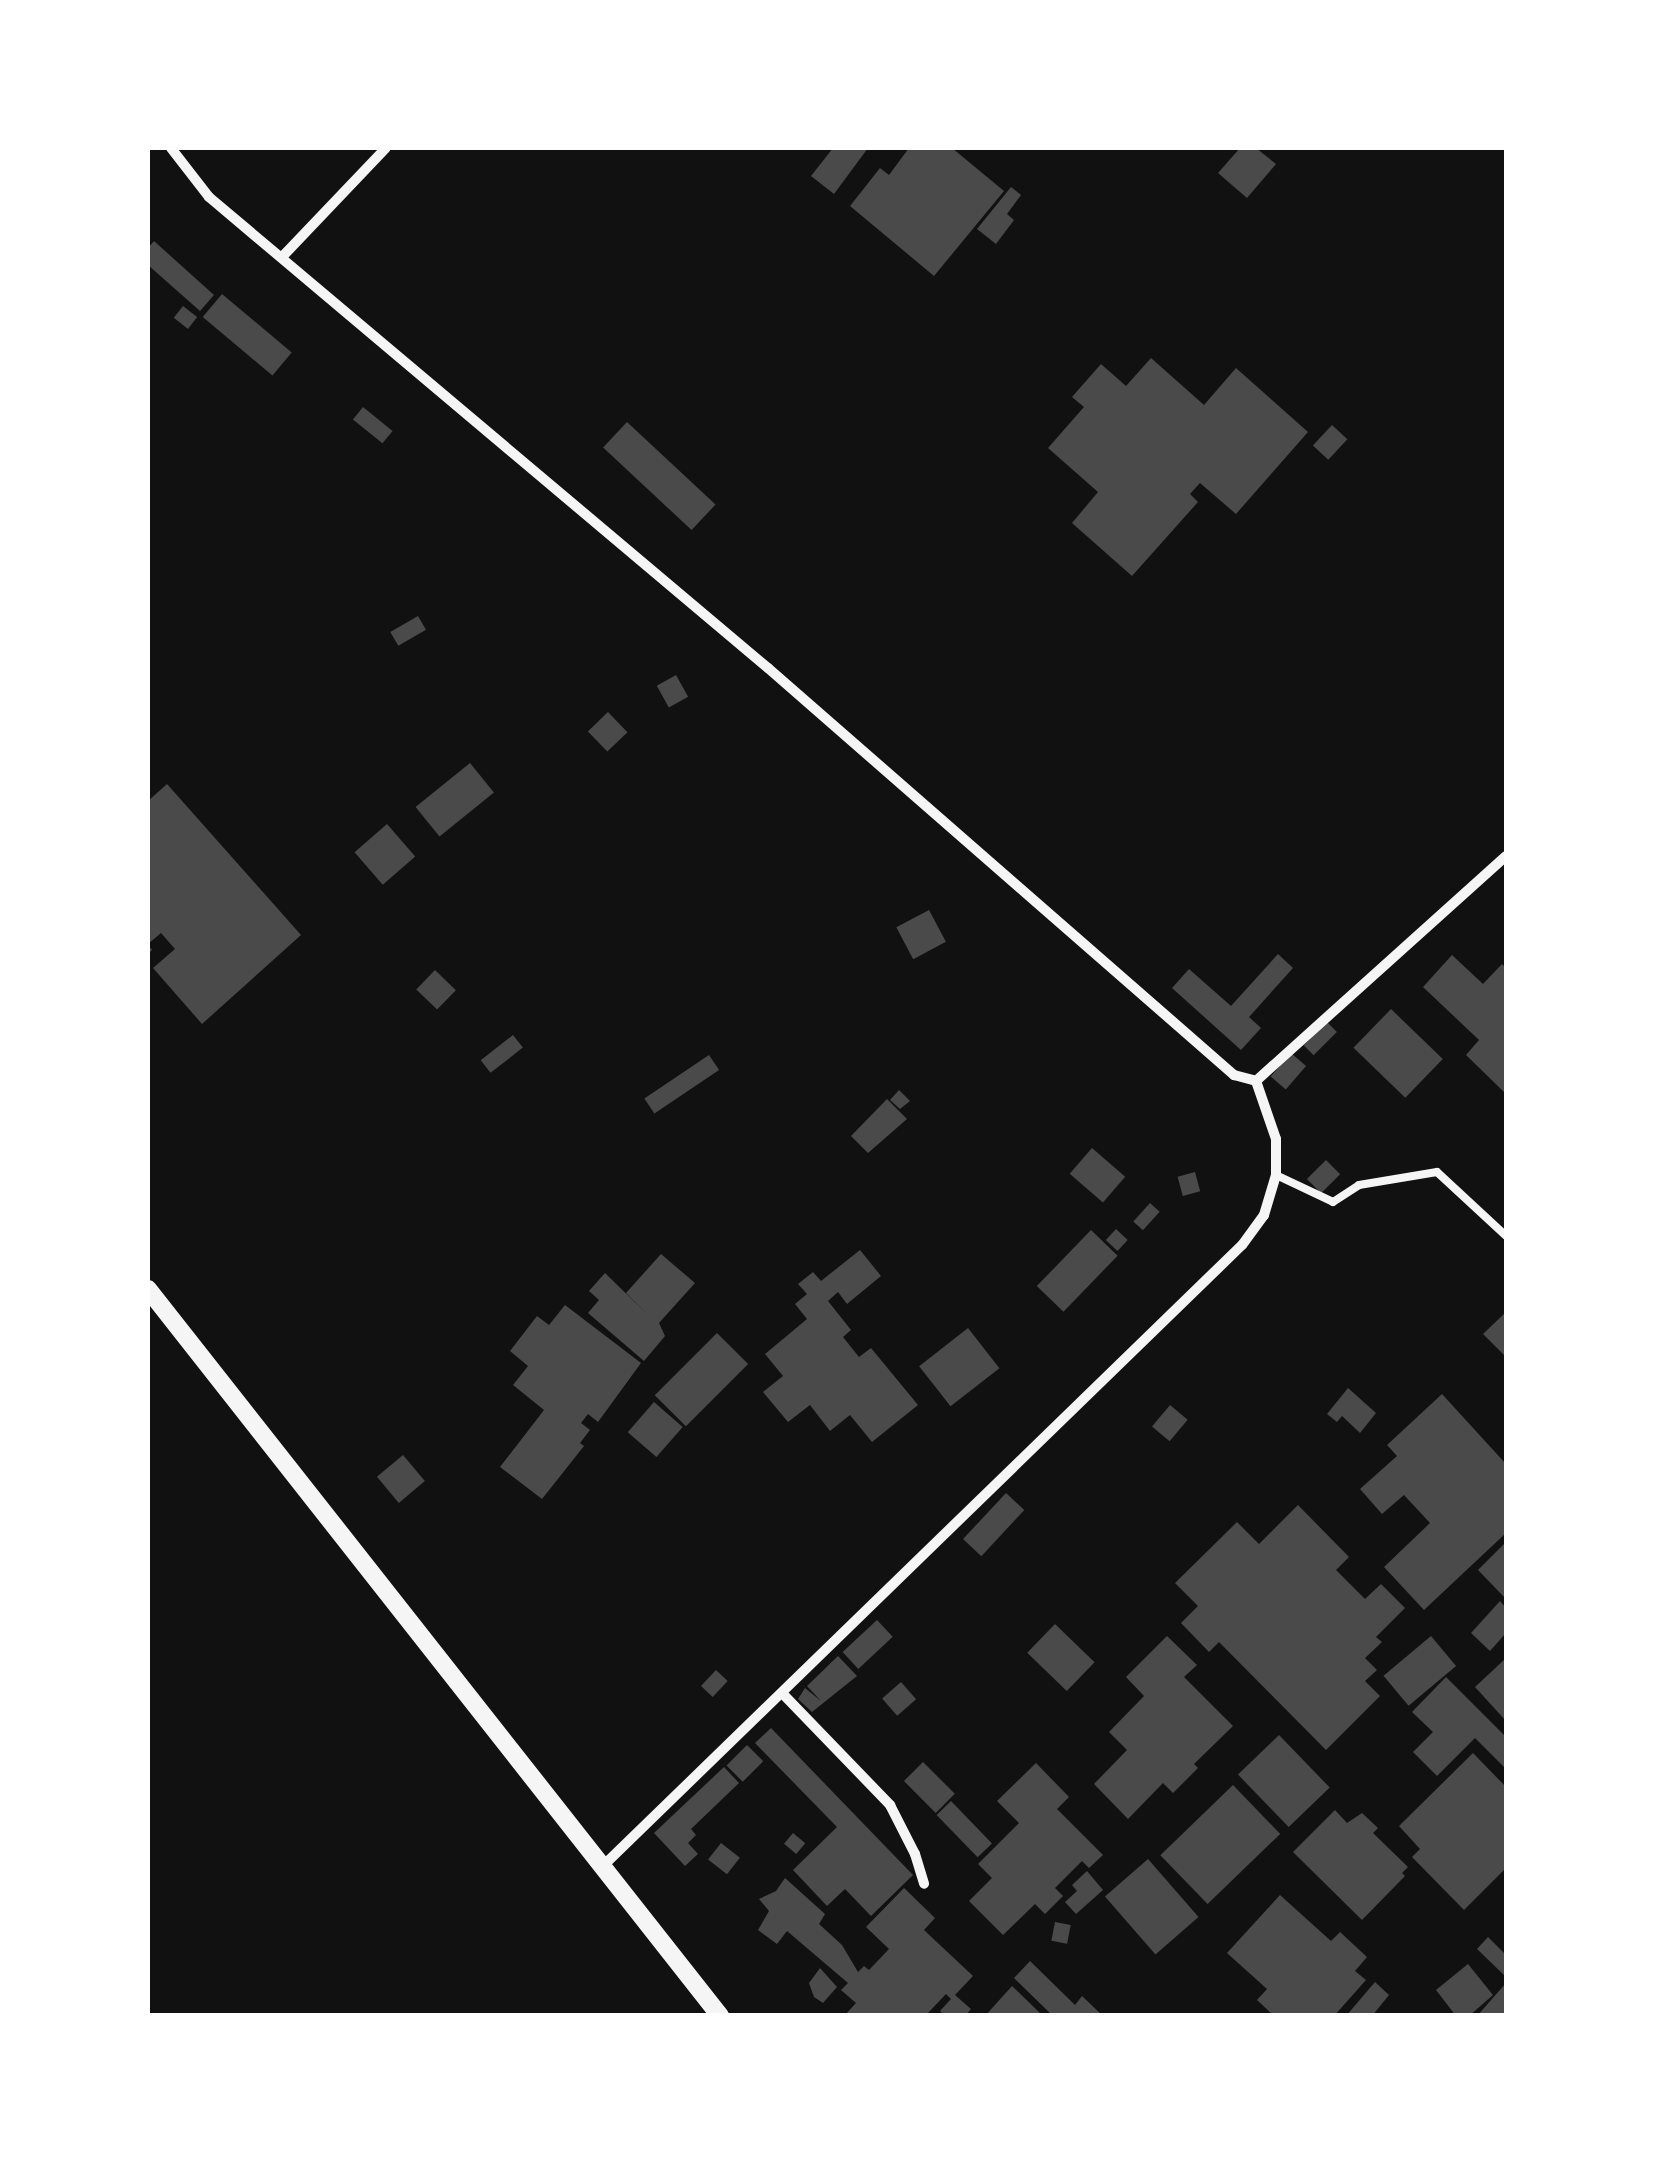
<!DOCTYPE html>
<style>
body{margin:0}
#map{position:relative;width:1654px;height:2163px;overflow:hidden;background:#111;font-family:Rubik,sans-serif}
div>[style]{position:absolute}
.building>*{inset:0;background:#4a4a4a;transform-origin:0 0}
.service>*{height:8px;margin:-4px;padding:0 4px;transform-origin:4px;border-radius:4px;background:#f5f5f5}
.minor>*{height:10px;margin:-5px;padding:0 5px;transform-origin:5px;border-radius:5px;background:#f5f5f5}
.tertiary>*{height:18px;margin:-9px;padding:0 9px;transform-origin:9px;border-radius:9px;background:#f5f5f5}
span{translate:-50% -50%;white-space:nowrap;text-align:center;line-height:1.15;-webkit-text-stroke:9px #fff;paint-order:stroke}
.frame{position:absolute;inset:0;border:150px solid #fff;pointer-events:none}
</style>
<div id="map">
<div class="building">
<i style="clip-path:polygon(833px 148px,868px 148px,834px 194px,811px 176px)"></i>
<i style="clip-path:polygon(909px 148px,952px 148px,1004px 191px,934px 276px,850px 206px,880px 168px,889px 175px)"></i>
<i style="clip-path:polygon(1240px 148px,1256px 148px,1276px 164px,1247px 198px,1218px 173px)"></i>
<i style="clip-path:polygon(1011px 187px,1021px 195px,1007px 214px,1014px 220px,996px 244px,977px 229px)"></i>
<i style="clip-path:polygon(154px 241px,214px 295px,200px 311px,148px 265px,148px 248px)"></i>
<i style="left:222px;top:294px;width:91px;height:30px;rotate:40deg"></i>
<i style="left:183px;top:306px;width:18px;height:15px;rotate:38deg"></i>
<i style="clip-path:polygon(1151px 358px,1204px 405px,1236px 368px,1308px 432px,1236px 514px,1200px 483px,1190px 494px,1198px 502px,1132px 576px,1072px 523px,1098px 492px,1048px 448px,1084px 407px,1072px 397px,1101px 364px,1126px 386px)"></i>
<i style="left:363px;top:407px;width:38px;height:16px;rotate:39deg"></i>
<i style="left:627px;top:422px;width:121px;height:35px;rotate:43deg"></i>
<i style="left:1332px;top:425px;width:21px;height:28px;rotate:43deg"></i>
<i style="left:418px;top:616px;width:16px;height:32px;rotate:60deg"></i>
<i style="left:676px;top:675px;width:25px;height:22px;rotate:61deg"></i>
<i style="left:608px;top:712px;width:28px;height:28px;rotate:46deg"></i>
<i style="left:470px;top:763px;width:38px;height:70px;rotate:51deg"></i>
<i style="clip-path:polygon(167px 784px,301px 935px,202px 1024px,153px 968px,175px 949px,161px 933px,148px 944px,152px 950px,148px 954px,148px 801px)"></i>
<i style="left:387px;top:824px;width:43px;height:43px;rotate:49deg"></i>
<i style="left:929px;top:910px;width:36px;height:37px;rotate:62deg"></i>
<i style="clip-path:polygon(1278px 954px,1293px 968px,1249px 1017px,1261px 1028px,1241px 1050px,1172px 988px,1189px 969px,1231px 1006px)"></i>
<i style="clip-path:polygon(1452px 955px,1483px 984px,1502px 964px,1506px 968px,1506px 1094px,1466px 1055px,1479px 1040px,1423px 987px)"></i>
<i style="left:435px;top:970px;width:29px;height:27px;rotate:44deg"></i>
<i style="left:1391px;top:1009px;width:72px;height:54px;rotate:44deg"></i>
<i style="left:1327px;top:1022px;width:14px;height:33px;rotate:45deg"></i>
<i style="left:513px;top:1035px;width:16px;height:41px;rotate:52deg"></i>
<i style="left:1291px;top:1053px;width:20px;height:31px;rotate:41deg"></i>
<i style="left:709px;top:1055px;width:18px;height:78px;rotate:56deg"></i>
<i style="clip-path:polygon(899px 1090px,910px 1101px,900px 1109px,890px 1100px)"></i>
<i style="clip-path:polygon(887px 1099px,907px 1119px,868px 1153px,851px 1136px)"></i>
<i style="left:1092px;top:1148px;width:44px;height:34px;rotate:41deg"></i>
<i style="left:1326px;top:1160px;width:20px;height:27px;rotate:45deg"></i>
<i style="left:1195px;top:1172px;width:20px;height:18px;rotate:75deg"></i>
<i style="left:1150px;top:1203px;width:13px;height:25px;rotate:42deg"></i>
<i style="left:1116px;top:1229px;width:16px;height:15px;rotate:43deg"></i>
<i style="left:1091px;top:1230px;width:37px;height:78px;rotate:44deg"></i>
<i style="clip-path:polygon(860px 1250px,881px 1276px,847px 1304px,838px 1292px,828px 1301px,851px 1330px,843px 1337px,859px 1357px,871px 1348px,918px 1405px,872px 1442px,850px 1415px,830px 1431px,810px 1405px,788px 1422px,763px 1392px,783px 1376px,765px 1354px,807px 1319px,795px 1304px,807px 1294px,798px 1284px,813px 1272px,821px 1281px)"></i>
<i style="clip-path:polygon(661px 1254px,695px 1283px,659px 1323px,665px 1336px,644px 1361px,588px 1313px,599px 1300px,589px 1291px,605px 1273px,648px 1315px,626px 1293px)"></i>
<i style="clip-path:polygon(565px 1305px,641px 1363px,598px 1422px,588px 1414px,581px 1423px,590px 1430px,580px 1443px,584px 1446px,542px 1499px,500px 1467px,544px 1410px,513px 1385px,528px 1366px,510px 1351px,537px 1316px,549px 1325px)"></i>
<i style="clip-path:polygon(1506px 1312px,1506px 1357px,1483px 1334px)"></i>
<i style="left:968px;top:1328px;width:51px;height:62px;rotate:52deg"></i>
<i style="left:717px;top:1333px;width:44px;height:88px;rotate:45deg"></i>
<i style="clip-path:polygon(1348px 1388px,1376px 1413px,1360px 1433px,1342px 1416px,1337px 1422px,1327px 1414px)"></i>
<i style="clip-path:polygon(1442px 1394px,1506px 1464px,1506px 1533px,1424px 1610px,1384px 1567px,1430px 1523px,1404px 1495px,1382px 1514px,1360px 1489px,1397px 1456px,1387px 1445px)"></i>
<i style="left:654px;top:1402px;width:38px;height:40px;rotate:41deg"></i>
<i style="left:1170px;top:1405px;width:23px;height:28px;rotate:40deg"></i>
<i style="left:403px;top:1455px;width:34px;height:34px;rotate:50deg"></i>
<i style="left:1006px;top:1493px;width:25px;height:63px;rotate:43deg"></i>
<i style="clip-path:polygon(1298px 1505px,1349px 1557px,1336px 1570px,1365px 1599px,1381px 1584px,1405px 1608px,1376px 1637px,1382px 1642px,1365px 1658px,1377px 1670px,1365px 1681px,1380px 1696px,1326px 1750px,1219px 1642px,1209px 1652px,1181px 1623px,1198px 1606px,1175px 1583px,1237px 1522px,1259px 1544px)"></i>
<i style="clip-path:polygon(1506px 1542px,1506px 1599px,1478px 1570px)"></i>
<i style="clip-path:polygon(1500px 1601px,1506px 1608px,1506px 1633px,1490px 1651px,1471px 1633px)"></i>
<i style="left:877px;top:1620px;width:23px;height:47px;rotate:47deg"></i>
<i style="left:1055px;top:1624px;width:55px;height:40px;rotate:44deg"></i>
<i style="clip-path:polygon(1167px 1636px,1197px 1665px,1184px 1677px,1233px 1726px,1194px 1764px,1198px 1768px,1173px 1793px,1163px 1783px,1128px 1819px,1094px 1784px,1127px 1750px,1109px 1732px,1144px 1696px,1126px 1677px)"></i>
<i style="left:1431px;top:1636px;width:39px;height:62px;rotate:50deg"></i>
<i style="clip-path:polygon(838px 1656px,857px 1676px,812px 1712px,798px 1699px,805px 1688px,821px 1701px,807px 1686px)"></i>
<i style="clip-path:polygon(1506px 1658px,1506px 1721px,1475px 1687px)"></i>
<i style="left:716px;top:1670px;width:16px;height:22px;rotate:43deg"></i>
<i style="clip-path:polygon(1446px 1677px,1506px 1737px,1506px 1769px,1475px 1738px,1437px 1776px,1413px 1752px,1433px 1732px,1412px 1712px)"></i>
<i style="left:901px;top:1682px;width:23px;height:25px;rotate:49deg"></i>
<i style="clip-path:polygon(771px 1728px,913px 1875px,871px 1916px,845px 1889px,827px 1906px,793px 1870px,837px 1827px,755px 1743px)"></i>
<i style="left:1279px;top:1735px;width:73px;height:57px;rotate:46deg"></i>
<i style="left:747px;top:1745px;width:23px;height:29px;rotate:45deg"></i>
<i style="clip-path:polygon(1473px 1753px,1506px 1787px,1506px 1868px,1464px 1910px,1412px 1857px,1420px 1849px,1399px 1826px)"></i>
<i style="left:923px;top:1762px;width:45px;height:27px;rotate:45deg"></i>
<i style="clip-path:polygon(1036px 1763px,1069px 1797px,1057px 1809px,1103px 1855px,1089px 1868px,1082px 1861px,1055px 1888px,1063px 1896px,1045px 1914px,1035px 1904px,1003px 1935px,969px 1901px,992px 1878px,978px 1864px,1019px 1823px,997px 1801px)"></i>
<i style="clip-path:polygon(724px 1767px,739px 1783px,691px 1829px,696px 1835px,688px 1843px,698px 1854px,685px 1866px,654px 1833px)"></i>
<i style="left:1233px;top:1785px;width:68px;height:101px;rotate:46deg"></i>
<i style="left:951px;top:1801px;width:59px;height:20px;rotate:46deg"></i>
<i style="clip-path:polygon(1335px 1810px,1347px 1823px,1362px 1813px,1378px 1828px,1373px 1833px,1408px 1867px,1402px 1873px,1405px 1876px,1362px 1920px,1293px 1852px)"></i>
<i style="left:793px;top:1833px;width:16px;height:14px;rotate:40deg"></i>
<i style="left:721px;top:1843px;width:24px;height:21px;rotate:38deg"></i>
<i style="left:1148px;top:1859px;width:77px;height:57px;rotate:49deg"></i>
<i style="clip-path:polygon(1087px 1871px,1103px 1890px,1076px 1914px,1065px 1902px,1077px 1891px,1072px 1885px)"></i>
<i style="clip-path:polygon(785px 1878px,825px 1914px,819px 1924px,842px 1945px,858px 1972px,864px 1966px,869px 1970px,889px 1949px,866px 1927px,904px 1888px,935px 1918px,924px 1930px,973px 1976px,955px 1995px,971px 2009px,965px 2016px,945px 2016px,940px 2011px,951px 1999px,946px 1994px,928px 2013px,931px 2016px,844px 2016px,856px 2003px,841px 1990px,848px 1983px,787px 1931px,777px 1944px,758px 1930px,769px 1911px,759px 1899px,776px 1891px)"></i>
<i style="clip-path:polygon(1280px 1895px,1331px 1941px,1340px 1932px,1367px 1957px,1355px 1971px,1366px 1980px,1334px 2016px,1274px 2016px,1257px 2000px,1267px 1989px,1227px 1953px)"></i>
<i style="left:1055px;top:1922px;width:16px;height:19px;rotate:11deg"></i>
<i style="clip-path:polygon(1488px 1937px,1506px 1955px,1506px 1977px,1477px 1949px)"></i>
<i style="clip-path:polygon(1030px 1961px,1075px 2005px,1082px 1996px,1103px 2016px,1053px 2016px,1014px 1978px)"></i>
<i style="clip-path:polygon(1468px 1964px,1493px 1995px,1469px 2016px,1456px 2016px,1436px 1990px)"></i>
<i style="clip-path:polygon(820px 1968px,837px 1987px,823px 2003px,814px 1997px,809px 1983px)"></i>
<i style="clip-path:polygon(1375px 1982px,1389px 1995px,1372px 2016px,1346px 2016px)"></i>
<i style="clip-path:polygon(1506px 1983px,1506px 2016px,1477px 2016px)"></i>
<i style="clip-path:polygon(1012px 1986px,1043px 2016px,985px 2016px)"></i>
</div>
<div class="service">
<i style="left:1276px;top:1175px;width:63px;rotate:25.3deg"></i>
<i style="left:1333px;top:1202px;width:31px;rotate:-33deg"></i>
<i style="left:1359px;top:1185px;width:79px;rotate:-9.5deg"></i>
<i style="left:1437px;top:1172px;width:94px;rotate:42.8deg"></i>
</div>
<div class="minor">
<i style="left:171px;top:148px;width:62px;rotate:52.2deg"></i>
<i style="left:209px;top:197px;width:731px;rotate:40.12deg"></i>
<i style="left:768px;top:668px;width:619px;rotate:41.13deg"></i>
<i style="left:1234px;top:1075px;width:23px;rotate:15deg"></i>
<i style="left:1256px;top:1081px;width:61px;rotate:71deg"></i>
<i style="left:1276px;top:1139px;width:36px;rotate:90deg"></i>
<i style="left:1276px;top:1175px;width:42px;rotate:106.7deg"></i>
<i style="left:1264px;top:1215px;width:37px;rotate:126deg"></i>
<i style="left:1242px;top:1245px;width:892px;rotate:135.82deg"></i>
<i style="left:283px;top:256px;width:149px;rotate:-46.4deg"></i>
<i style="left:1256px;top:1081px;width:336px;rotate:-42deg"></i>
<i style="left:782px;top:1693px;width:156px;rotate:46deg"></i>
<i style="left:890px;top:1805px;width:55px;rotate:63deg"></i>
<i style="left:915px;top:1854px;width:31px;rotate:73deg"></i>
</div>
<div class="tertiary">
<i style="left:148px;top:1289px;width:925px;rotate:51.8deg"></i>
</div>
<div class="frame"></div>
</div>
